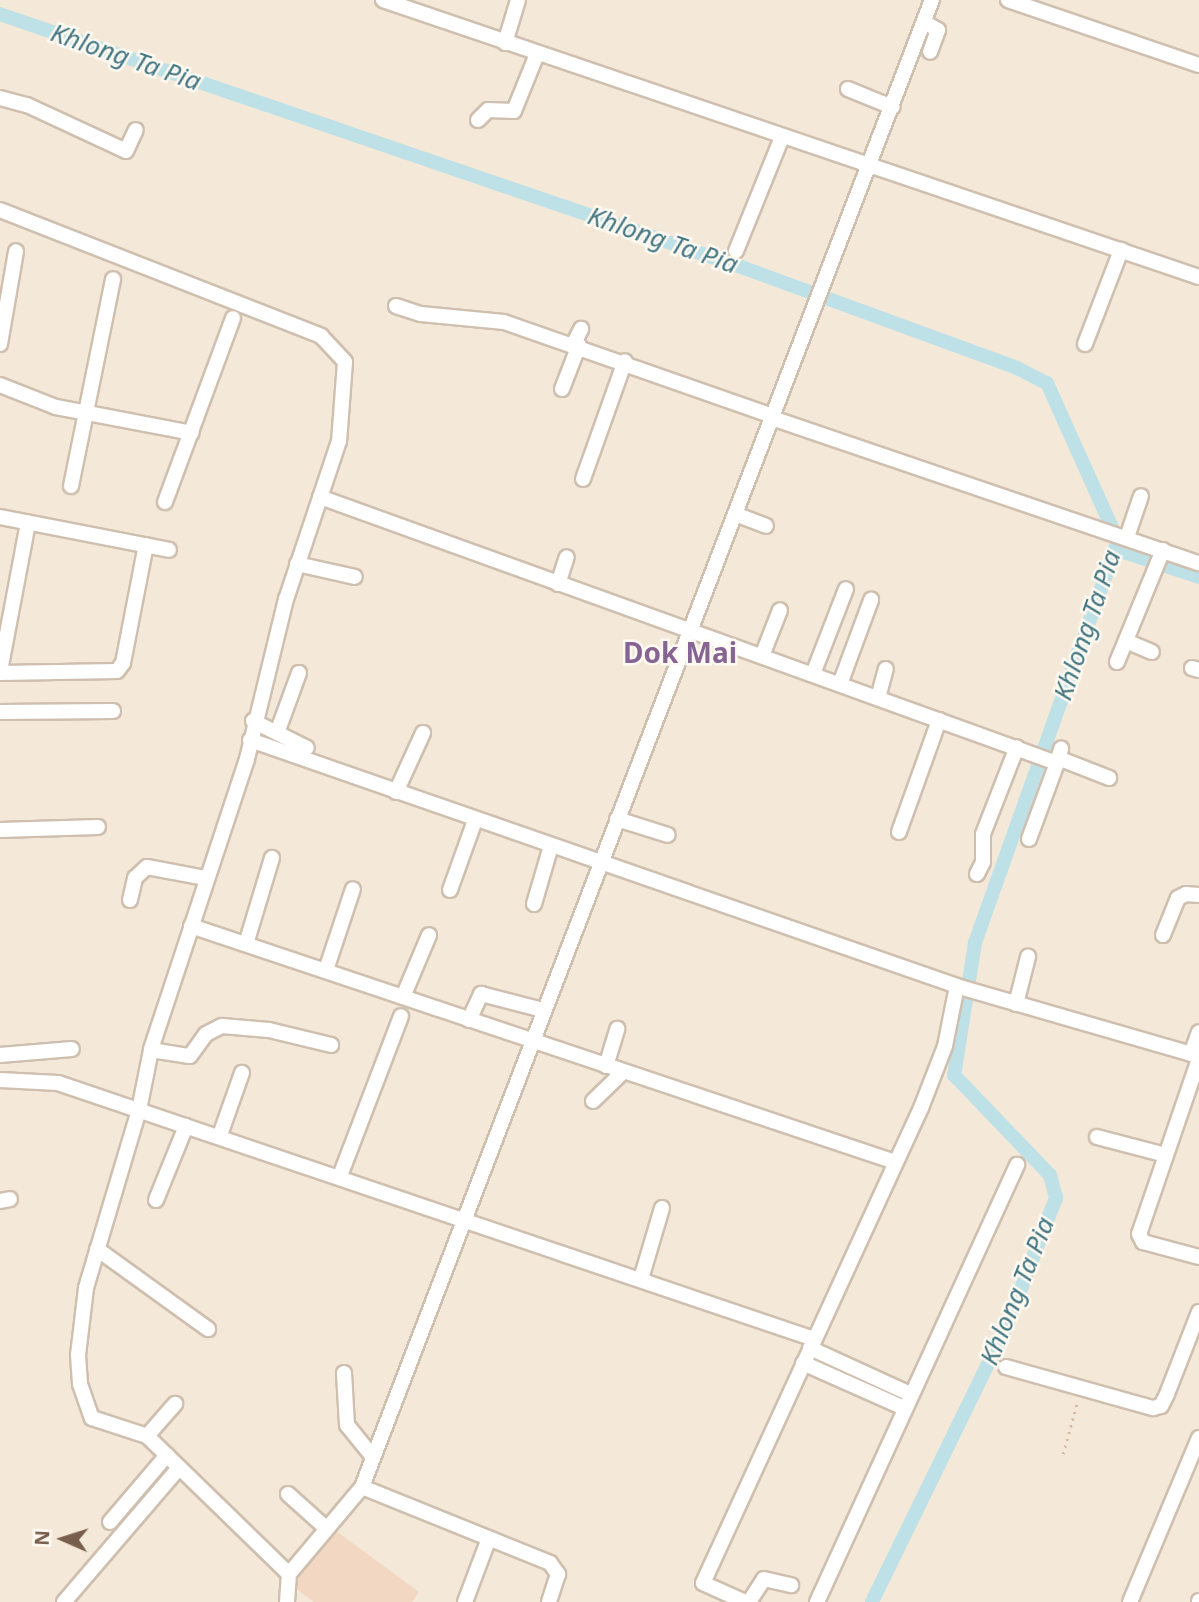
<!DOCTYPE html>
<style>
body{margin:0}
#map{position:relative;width:1199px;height:1602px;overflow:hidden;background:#fdf6eb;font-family:"Noto Sans",sans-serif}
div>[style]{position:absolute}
.residential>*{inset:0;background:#f4e9d9;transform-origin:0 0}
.canal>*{height:14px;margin:-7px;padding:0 7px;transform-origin:7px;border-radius:7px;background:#bee0e7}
.building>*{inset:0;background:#f2d7c2}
.path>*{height:2.5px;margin-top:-1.25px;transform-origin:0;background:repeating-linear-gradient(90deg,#d8baa4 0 2px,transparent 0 7px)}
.roads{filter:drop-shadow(2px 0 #cfbfaf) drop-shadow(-2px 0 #cfbfaf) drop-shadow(0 2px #cfbfaf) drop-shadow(0 -2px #cfbfaf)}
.minor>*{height:14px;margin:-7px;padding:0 7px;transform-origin:7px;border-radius:7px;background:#fff}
span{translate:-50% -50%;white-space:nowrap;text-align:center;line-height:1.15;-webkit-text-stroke:5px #fffaf1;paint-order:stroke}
.water-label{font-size:26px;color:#437784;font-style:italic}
.quarter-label{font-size:28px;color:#866594;font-weight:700}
.north{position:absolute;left:28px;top:1504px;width:70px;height:70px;-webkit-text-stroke:5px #fffaf1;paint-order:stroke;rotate:273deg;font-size:19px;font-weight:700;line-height:28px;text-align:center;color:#785e4d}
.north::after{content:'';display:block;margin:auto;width:24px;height:32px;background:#785e4d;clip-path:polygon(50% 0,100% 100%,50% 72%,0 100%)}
</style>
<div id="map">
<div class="residential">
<i style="left:0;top:0;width:1199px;height:1602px"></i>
</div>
<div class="canal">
<i style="left:0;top:14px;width:786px;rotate:18.85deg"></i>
<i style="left:744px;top:268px;width:291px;rotate:20.1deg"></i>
<i style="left:1017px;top:368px;width:34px;rotate:27deg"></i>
<i style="left:1047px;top:383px;width:173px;rotate:65.8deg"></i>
<i style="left:1118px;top:541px;width:427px;rotate:109.6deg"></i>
<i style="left:975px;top:943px;width:134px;rotate:99deg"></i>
<i style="left:954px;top:1075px;width:139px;rotate:46.2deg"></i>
<i style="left:1050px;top:1175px;width:24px;rotate:75deg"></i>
<i style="left:1056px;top:1198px;width:136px;rotate:111.1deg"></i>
<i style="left:1007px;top:1325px;width:308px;rotate:116deg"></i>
<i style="left:1115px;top:549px;width:89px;rotate:18.4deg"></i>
</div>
<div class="building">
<i style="clip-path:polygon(332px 1528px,419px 1592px,412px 1602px,314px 1602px,291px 1585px)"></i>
</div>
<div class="path">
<i style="left:1063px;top:1454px;width:53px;rotate:-74.6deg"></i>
</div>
<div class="roads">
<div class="minor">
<i style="left:383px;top:0;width:862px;rotate:18.75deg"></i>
<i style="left:1008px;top:0;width:202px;rotate:18.8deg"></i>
<i style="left:924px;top:22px;width:16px;rotate:30deg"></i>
<i style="left:938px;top:30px;width:23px;rotate:110deg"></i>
<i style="left:505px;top:43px;width:45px;rotate:-73.2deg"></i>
<i style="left:848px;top:89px;width:48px;rotate:22.2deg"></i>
<i style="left:0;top:98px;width:28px;rotate:15deg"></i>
<i style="left:27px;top:105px;width:109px;rotate:24.9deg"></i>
<i style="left:126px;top:151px;width:23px;rotate:-65deg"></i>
<i style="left:478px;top:120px;width:14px;rotate:-45deg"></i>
<i style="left:488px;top:110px;width:26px;rotate:2deg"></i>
<i style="left:514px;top:111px;width:61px;rotate:-68deg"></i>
<i style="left:0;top:210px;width:345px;rotate:21.4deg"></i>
<i style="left:321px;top:336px;width:35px;rotate:47deg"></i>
<i style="left:345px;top:362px;width:79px;rotate:94.3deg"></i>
<i style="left:339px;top:441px;width:167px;rotate:108.5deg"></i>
<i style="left:286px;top:599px;width:165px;rotate:103.7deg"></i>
<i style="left:247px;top:759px;width:306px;rotate:108.3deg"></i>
<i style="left:151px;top:1050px;width:61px;rotate:101.3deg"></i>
<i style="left:139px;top:1110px;width:186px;rotate:106.6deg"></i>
<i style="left:86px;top:1288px;width:67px;rotate:96.8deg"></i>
<i style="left:78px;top:1355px;width:29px;rotate:86deg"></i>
<i style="left:80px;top:1384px;width:36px;rotate:71deg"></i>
<i style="left:92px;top:1418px;width:58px;rotate:18.1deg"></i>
<i style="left:147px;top:1436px;width:198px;rotate:44.2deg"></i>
<i style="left:736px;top:251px;width:123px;rotate:-68deg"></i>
<i style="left:396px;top:306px;width:26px;rotate:18deg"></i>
<i style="left:421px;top:314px;width:83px;rotate:5.5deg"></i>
<i style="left:504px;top:322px;width:285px;rotate:19.3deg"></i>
<i style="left:574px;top:343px;width:16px;rotate:-63deg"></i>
<i style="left:0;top:344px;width:94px;rotate:-80.2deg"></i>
<i style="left:1085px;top:344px;width:101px;rotate:-69deg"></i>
<i style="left:0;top:385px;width:60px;rotate:21.4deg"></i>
<i style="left:56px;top:407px;width:138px;rotate:10.8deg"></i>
<i style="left:562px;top:389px;width:47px;rotate:-68.9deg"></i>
<i style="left:772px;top:418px;width:451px;rotate:18.8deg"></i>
<i style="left:583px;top:479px;width:125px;rotate:-70.4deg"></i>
<i style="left:71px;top:486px;width:211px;rotate:-78.5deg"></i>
<i style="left:320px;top:497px;width:784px;rotate:19.85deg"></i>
<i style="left:1057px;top:763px;width:15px;rotate:-74deg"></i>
<i style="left:165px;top:502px;width:196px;rotate:-69.7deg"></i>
<i style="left:735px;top:514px;width:33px;rotate:21deg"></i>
<i style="left:0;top:517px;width:172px;rotate:11deg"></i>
<i style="left:1127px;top:537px;width:43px;rotate:-71.1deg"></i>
<i style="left:297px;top:564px;width:59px;rotate:12.6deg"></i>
<i style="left:558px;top:584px;width:28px;rotate:-72deg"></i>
<i style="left:1126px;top:641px;width:28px;rotate:23deg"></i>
<i style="left:762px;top:656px;width:49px;rotate:-68.6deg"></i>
<i style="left:1117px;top:662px;width:121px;rotate:-67.7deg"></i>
<i style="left:1192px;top:668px;width:7px;rotate:16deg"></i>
<i style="left:0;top:671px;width:151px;rotate:-79.3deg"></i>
<i style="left:0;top:673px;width:117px;rotate:-1deg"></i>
<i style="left:117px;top:671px;width:10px;rotate:-53deg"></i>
<i style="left:123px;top:663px;width:120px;rotate:-79deg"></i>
<i style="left:813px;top:674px;width:91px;rotate:-68.8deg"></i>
<i style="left:840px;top:684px;width:90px;rotate:-69.7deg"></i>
<i style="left:878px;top:698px;width:30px;rotate:-75deg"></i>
<i style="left:0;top:712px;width:113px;rotate:-0.5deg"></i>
<i style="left:253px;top:721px;width:60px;rotate:26.6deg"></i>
<i style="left:277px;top:733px;width:64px;rotate:-69.9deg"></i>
<i style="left:250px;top:740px;width:755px;rotate:19.18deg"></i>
<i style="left:963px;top:988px;width:246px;rotate:16.1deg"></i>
<i style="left:1058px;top:758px;width:55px;rotate:21.4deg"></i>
<i style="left:396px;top:792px;width:65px;rotate:-65.4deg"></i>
<i style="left:617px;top:819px;width:53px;rotate:17.4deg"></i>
<i style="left:0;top:830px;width:98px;rotate:-1.8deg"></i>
<i style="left:899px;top:832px;width:119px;rotate:-70.3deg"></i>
<i style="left:1029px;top:839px;width:81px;rotate:-69.8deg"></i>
<i style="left:977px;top:874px;width:13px;rotate:-63deg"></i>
<i style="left:983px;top:862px;width:28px;rotate:-90deg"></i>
<i style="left:983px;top:834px;width:93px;rotate:-68.7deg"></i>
<i style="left:450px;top:890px;width:74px;rotate:-70.3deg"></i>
<i style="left:130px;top:900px;width:23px;rotate:-77deg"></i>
<i style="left:135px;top:878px;width:16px;rotate:-43deg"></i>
<i style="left:147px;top:867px;width:60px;rotate:10.6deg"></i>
<i style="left:534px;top:904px;width:60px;rotate:-73.7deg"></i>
<i style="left:191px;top:926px;width:743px;rotate:18.53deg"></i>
<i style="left:1163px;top:935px;width:40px;rotate:-68deg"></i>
<i style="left:1178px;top:898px;width:9px;rotate:-27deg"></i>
<i style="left:1186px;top:894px;width:13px;rotate:4deg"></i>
<i style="left:246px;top:944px;width:90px;rotate:-73.2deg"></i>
<i style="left:326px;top:970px;width:85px;rotate:-71.6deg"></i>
<i style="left:403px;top:997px;width:67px;rotate:-67.2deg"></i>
<i style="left:1016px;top:1004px;width:49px;rotate:-75.7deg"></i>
<i style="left:469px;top:1020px;width:29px;rotate:-65deg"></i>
<i style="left:481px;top:994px;width:64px;rotate:14.5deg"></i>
<i style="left:151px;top:1050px;width:39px;rotate:9deg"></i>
<i style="left:190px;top:1056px;width:27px;rotate:-54deg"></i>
<i style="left:206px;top:1034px;width:18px;rotate:-27deg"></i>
<i style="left:222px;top:1026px;width:47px;rotate:4.9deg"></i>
<i style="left:269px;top:1030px;width:64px;rotate:13.6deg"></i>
<i style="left:1191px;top:1054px;width:23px;rotate:-70deg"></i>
<i style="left:0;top:1055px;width:72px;rotate:-4.8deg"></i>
<i style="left:1199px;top:1059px;width:185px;rotate:108.9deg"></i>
<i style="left:1139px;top:1234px;width:9px;rotate:63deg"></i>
<i style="left:1143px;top:1242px;width:58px;rotate:15deg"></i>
<i style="left:606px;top:1066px;width:39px;rotate:-73deg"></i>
<i style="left:0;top:1080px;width:58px;rotate:3deg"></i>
<i style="left:58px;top:1083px;width:798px;rotate:18.71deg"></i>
<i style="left:593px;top:1101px;width:42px;rotate:-44deg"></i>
<i style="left:220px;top:1135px;width:66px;rotate:-70.5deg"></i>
<i style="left:1097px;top:1137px;width:71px;rotate:14.6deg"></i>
<i style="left:340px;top:1176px;width:171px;rotate:-69.1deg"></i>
<i style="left:156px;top:1200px;width:80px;rotate:-67.9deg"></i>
<i style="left:0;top:1201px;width:10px;rotate:-11deg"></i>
<i style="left:97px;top:1249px;width:137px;rotate:35.8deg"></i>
<i style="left:641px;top:1279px;width:74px;rotate:-73.5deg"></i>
<i style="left:810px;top:1348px;width:110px;rotate:24.7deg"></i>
<i style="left:803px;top:1363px;width:111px;rotate:24deg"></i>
<i style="left:1006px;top:1367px;width:153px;rotate:15.6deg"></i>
<i style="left:1153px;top:1408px;width:8px;rotate:-14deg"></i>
<i style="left:1161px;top:1406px;width:13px;rotate:-63deg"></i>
<i style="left:1167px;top:1394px;width:88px;rotate:-68.7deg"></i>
<i style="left:344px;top:1373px;width:52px;rotate:86.7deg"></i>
<i style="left:347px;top:1425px;width:41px;rotate:50.9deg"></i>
<i style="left:147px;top:1436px;width:43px;rotate:-48.8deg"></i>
<i style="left:362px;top:1487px;width:203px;rotate:22deg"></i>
<i style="left:550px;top:1563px;width:14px;rotate:54deg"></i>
<i style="left:558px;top:1574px;width:29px;rotate:108deg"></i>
<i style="left:288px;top:1494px;width:52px;rotate:41.9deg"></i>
<i style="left:110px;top:1522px;width:88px;rotate:-49.6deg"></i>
<i style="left:64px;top:1602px;width:177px;rotate:-49.4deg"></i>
<i style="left:287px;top:1602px;width:28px;rotate:-86deg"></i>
<i style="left:289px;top:1574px;width:114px;rotate:-50deg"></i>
<i style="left:362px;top:1487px;width:1593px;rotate:-69.03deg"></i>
<i style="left:465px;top:1602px;width:68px;rotate:-69.4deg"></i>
<i style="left:745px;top:1602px;width:46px;rotate:-155.7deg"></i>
<i style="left:703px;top:1583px;width:523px;rotate:-65.35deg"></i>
<i style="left:921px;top:1108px;width:66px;rotate:-68.8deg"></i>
<i style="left:945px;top:1046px;width:61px;rotate:-78.7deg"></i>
<i style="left:749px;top:1602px;width:27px;rotate:-57deg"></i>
<i style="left:764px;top:1579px;width:28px;rotate:13deg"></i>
<i style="left:817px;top:1602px;width:481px;rotate:-65.4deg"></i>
<i style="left:1130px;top:1602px;width:178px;rotate:-67.2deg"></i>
<i style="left:1199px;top:1602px;width:1px;rotate:-90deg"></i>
</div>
</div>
<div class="water-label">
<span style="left:126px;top:57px;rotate:19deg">Khlong Ta Pia</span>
<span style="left:663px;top:240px;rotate:19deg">Khlong Ta Pia</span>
<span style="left:1087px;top:625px;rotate:-71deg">Khlong Ta Pia</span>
<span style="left:1017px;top:1291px;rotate:-68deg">Khlong Ta Pia</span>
</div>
<div class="quarter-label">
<span style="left:680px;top:652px">Dok Mai</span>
</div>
<div class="north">N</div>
</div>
